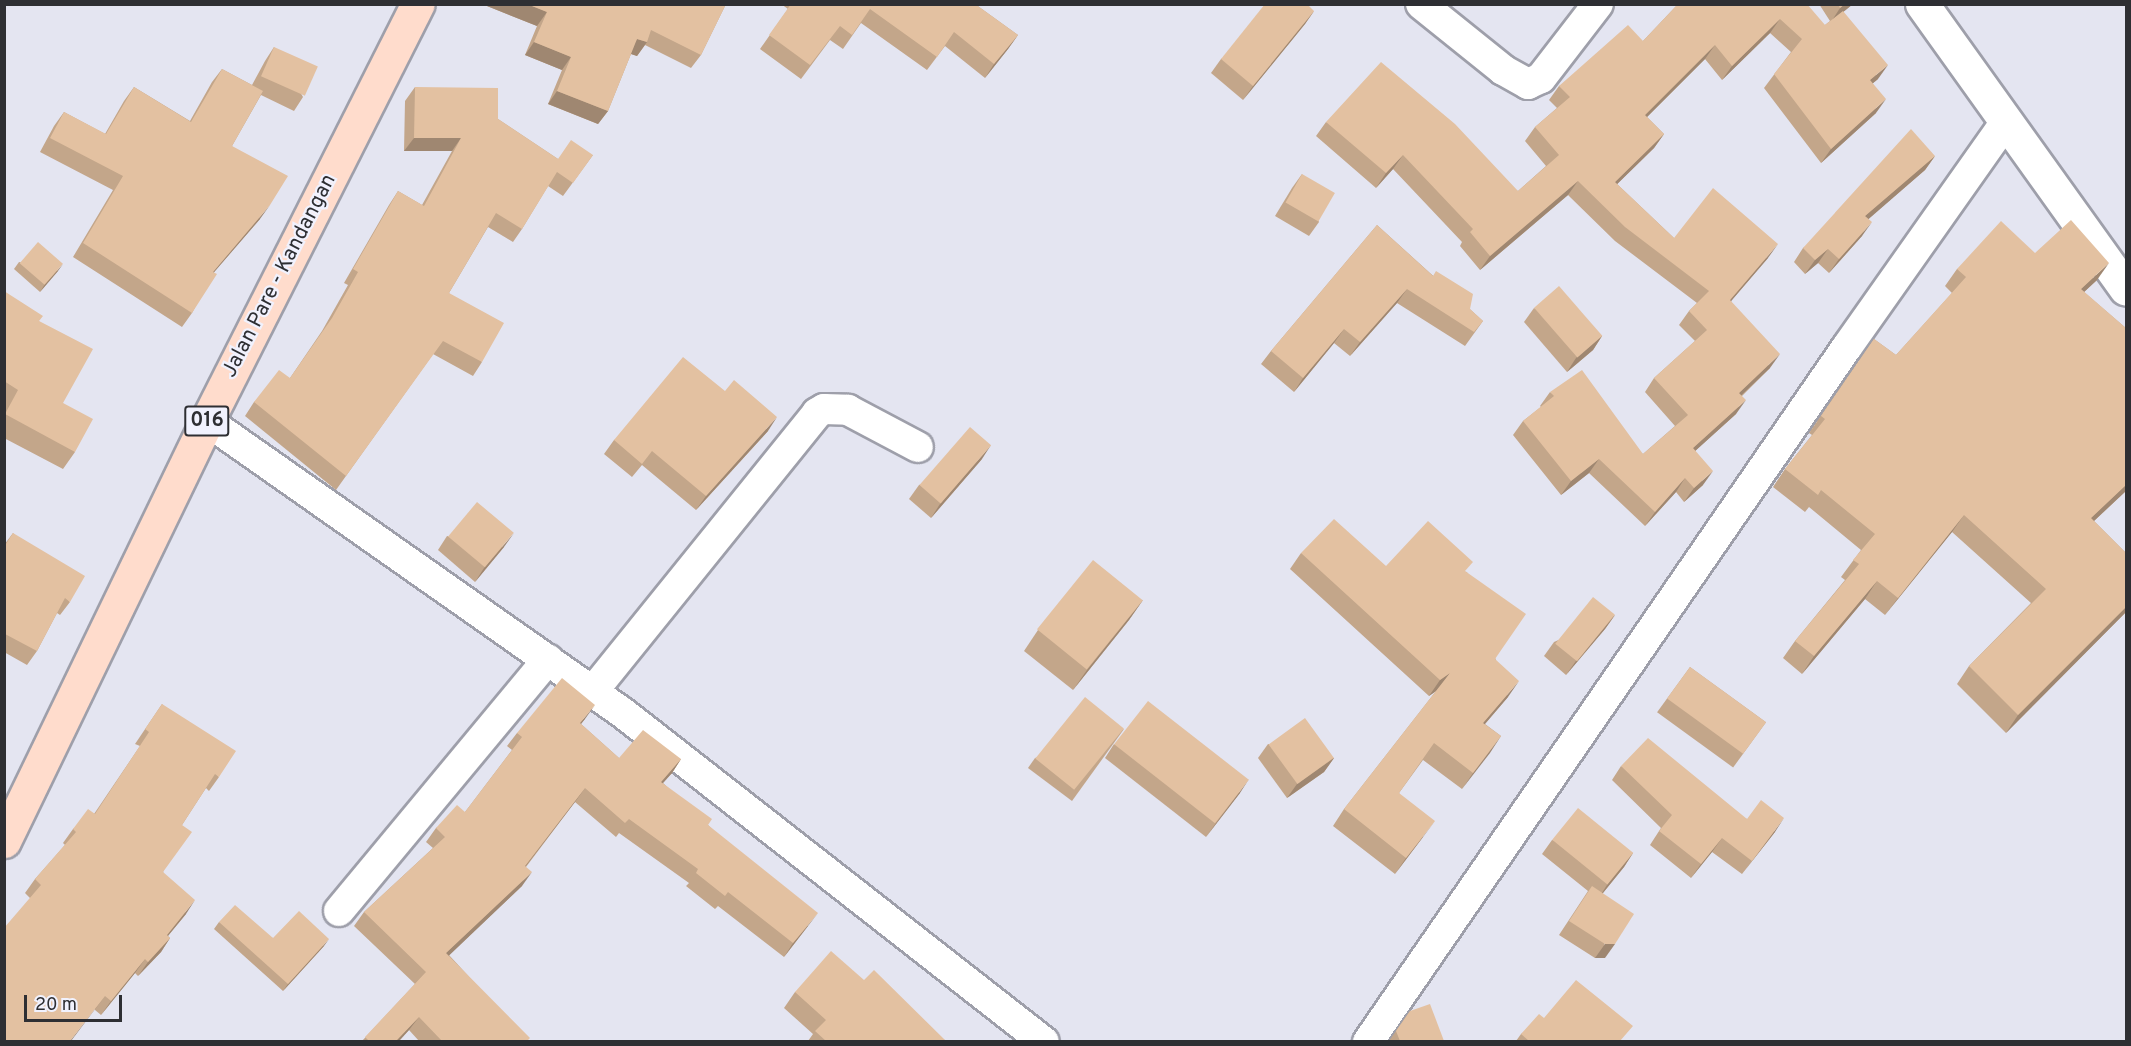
<!DOCTYPE html>
<style>
body{margin:0}
#map{position:relative;width:2131px;height:1046px;overflow:hidden;background:#e4e5f1;font-family:Overpass,sans-serif}
div>[style]{position:absolute}
.roads{filter:drop-shadow(2px 0 #9e9faa) drop-shadow(-2px 0 #9e9faa) drop-shadow(0 2px #9e9faa) drop-shadow(0 -2px #9e9faa)}
.minor>*{height:30px;margin:-15px;padding:0 15px;transform-origin:15px;border-radius:15px;background:#fff}
.tertiary>*{height:33px;margin:-16.5px;padding:0 16.5px;transform-origin:16.5px;border-radius:16.5px;background:#fff}
.primary>*{height:33px;margin:-16.5px;padding:0 16.5px;transform-origin:16.5px;border-radius:16.5px;background:#ffdccc}
.wall>*{inset:0;background:#c3a68a;transform-origin:0 0}
.shaded-wall>*{inset:0;background:#9f8771}
.building>*{inset:0;background:#e3c1a1;transform-origin:0 0}
span{translate:-50% -50%;white-space:nowrap;text-align:center;line-height:1.15;-webkit-text-stroke:4.5px #f1f2fe;paint-order:stroke}
.shield-label span{padding:2px 4px;background:#f1f2fe;border:2px solid;border-radius:4px;-webkit-text-stroke-width:0}
.shield-label{font-size:20px;color:#2e2f33;font-weight:700}
.street-label{font-size:21px;color:#2e2f33}
.frame{position:absolute;inset:0;border:6px solid #2e2f33;pointer-events:none}
.scale{position:absolute;left:24px;top:995px;width:98px;height:27px;box-sizing:border-box;border:3px solid #2e2f33;border-top:0;padding-left:8px;font-size:18px;line-height:21px;white-space:nowrap;color:#2e2f33;-webkit-text-stroke:4px #f1f2fe;paint-order:stroke}
</style>
<div id="map">
<div class="roads">
<div class="minor">
<i style="left:1421px;top:4px;width:105px;rotate:38.8deg"></i>
<i style="left:1503px;top:70px;width:29px;rotate:29deg"></i>
<i style="left:1528px;top:84px;width:14px;rotate:-25deg"></i>
<i style="left:1541px;top:78px;width:93px;rotate:-52.4deg"></i>
<i style="left:207px;top:421px;width:508px;rotate:35.07deg"></i>
<i style="left:623px;top:713px;width:534px;rotate:38.01deg"></i>
<i style="left:593px;top:691px;width:357px;rotate:-51.1deg"></i>
<i style="left:817px;top:413px;width:8px;rotate:-30deg"></i>
<i style="left:824px;top:409px;width:24px;rotate:2deg"></i>
<i style="left:848px;top:410px;width:79px;rotate:27.9deg"></i>
<i style="left:339px;top:911px;width:327px;rotate:-50.3deg"></i>
<i style="left:1368px;top:1042px;width:844px;rotate:-55.43deg"></i>
<i style="left:1847px;top:347px;width:274px;rotate:-54.8deg"></i>
</div>
<div class="tertiary">
<i style="left:1922px;top:4px;width:350px;rotate:54.4deg"></i>
</div>
<div class="primary">
<i style="left:4px;top:841px;width:466px;rotate:-64.2deg"></i>
<i style="left:207px;top:421px;width:467px;rotate:-63.2deg"></i>
</div>
</div>
<div class="wall">
<i style="clip-path:polygon(482px 4px,726px 4px,701px 55px,691px 68px,645px 45px,637px 56px,631px 54px,608px 111px,598px 124px,548px 104px,562px 70px,525px 55px,537px 26px)"></i>
<i style="clip-path:polygon(781px 4px,975px 4px,1018px 35px,1008px 49px,985px 78px,945px 46px,927px 70px,861px 23px,843px 49px,830px 40px,801px 79px,760px 49px,788px 9px)"></i>
<i style="clip-path:polygon(1678px 4px,1825px 25px,1830px 21px,1819px 4px,1853px 4px,1843px 12px,1878px 79px,1873px 83px,1876px 113px,1821px 163px,1764px 88px,1791px 52px,1770px 33px,1722px 80px,1705px 59px,1647px 117px,1664px 134px,1654px 148px,1617px 184px,1674px 238px,1768px 258px,1731px 301px,1770px 368px,1742px 396px,1736px 414px,1695px 451px,1703px 485px,1684px 502px,1676px 492px,1645px 526px,1589px 473px,1561px 495px,1513px 435px,1523px 421px,1541px 407px,1540px 406px,1550px 392px,1643px 454px,1675px 426px,1645px 392px,1654px 378px,1695px 341px,1679px 325px,1689px 311px,1697px 303px,1615px 241px,1568px 195px,1480px 270px,1460px 246px,1462px 242px,1393px 169px,1376px 188px,1316px 136px,1326px 122px,1518px 191px,1546px 166px,1525px 141px,1535px 127px,1557px 108px,1549px 100px,1559px 86px,1643px 41px)"></i>
<i style="clip-path:polygon(1314px 11px,1305px 24px,1243px 100px,1211px 73px,1221px 59px)"></i>
<i style="clip-path:polygon(274px 47px,303px 97px,294px 111px,261px 95px,232px 146px,260px 219px,214px 272px,192px 313px,182px 327px,73px 257px,113px 190px,40px 152px,54px 126px,64px 112px,105px 134px,124px 101px,134px 87px,190px 121px,212px 82px,222px 69px,252px 85px,265px 61px)"></i>
<i style="clip-path:polygon(415px 87px,498px 119px,558px 159px,593px 155px,563px 196px,548px 186px,522px 229px,513px 242px,488px 227px,449px 293px,482px 362px,473px 376px,433px 354px,336px 490px,245px 416px,254px 402px,290px 378px,322px 331px,348px 285px,344px 283px,389px 205px,398px 191px,422px 205px,452px 151px,404px 151px,405px 101px)"></i>
<i style="clip-path:polygon(1935px 156px,1925px 170px,1868px 219px,1862px 236px,1829px 273px,1818px 263px,1805px 274px,1794px 262px,1803px 248px)"></i>
<i style="clip-path:polygon(1302px 174px,1319px 222px,1309px 236px,1275px 216px,1292px 188px)"></i>
<i style="clip-path:polygon(1377px 225px,1483px 321px,1465px 346px,1397px 303px,1350px 356px,1334px 343px,1294px 392px,1261px 364px,1271px 351px)"></i>
<i style="clip-path:polygon(2035px 253px,2097px 280px,2084px 292px,2127px 329px,2127px 490px,2094px 521px,2127px 554px,2127px 611px,2006px 733px,1957px 684px,1969px 666px,2031px 603px,1952px 532px,1885px 615px,1865px 599px,1802px 674px,1783px 658px,1795px 641px,1845px 580px,1841px 577px,1861px 550px,1809px 507px,1805px 512px,1773px 487px,1785px 469px,1812px 435px,1809px 433px,1874px 339px,1896px 355px,1952px 293px,1945px 286px,1957px 269px)"></i>
<i style="clip-path:polygon(19px 262px,58px 271px,40px 292px,14px 269px)"></i>
<i style="clip-path:polygon(4px 291px,39px 321px,63px 403px,75px 452px,63px 469px,4px 438px,4px 411px,6px 407px,4px 406px)"></i>
<i style="clip-path:polygon(1534px 308px,1602px 336px,1593px 350px,1567px 372px,1524px 322px)"></i>
<i style="clip-path:polygon(725px 391px,768px 431px,696px 510px,642px 465px,632px 477px,604px 454px,614px 440px)"></i>
<i style="clip-path:polygon(982px 459px,931px 518px,909px 499px,919px 485px)"></i>
<i style="clip-path:polygon(13px 533px,70px 602px,60px 615px,57px 613px,37px 651px,27px 665px,4px 652px,4px 545px)"></i>
<i style="clip-path:polygon(447px 536px,504px 547px,475px 582px,438px 550px)"></i>
<i style="clip-path:polygon(1301px 553px,1386px 566px,1467px 572px,1508px 697px,1485px 724px,1501px 736px,1462px 789px,1423px 760px,1399px 793px,1423px 837px,1395px 874px,1333px 826px,1344px 809px,1436px 691px,1429px 696px,1290px 569px)"></i>
<i style="clip-path:polygon(1143px 600px,1129px 620px,1073px 690px,1024px 651px,1038px 630px)"></i>
<i style="clip-path:polygon(1615px 615px,1605px 629px,1566px 675px,1544px 656px,1554px 642px)"></i>
<i style="left:1690px;top:667px;width:94px;height:56px;rotate:36deg"></i>
<i style="clip-path:polygon(162px 704px,219px 777px,209px 791px,206px 788px,182px 825px,163px 872px,186px 914px,168px 936px,170px 938px,161px 952px,138px 976px,135px 973px,101px 1015px,95px 1010px,30px 898px,25px 893px,35px 879px,65px 845px,63px 843px,73px 829px,94px 814px,140px 746px,135px 744px)"></i>
<i style="clip-path:polygon(585px 719px,581px 724px,619px 758px,681px 759px,672px 773px,663px 783px,708px 825px,808px 926px,784px 957px,718px 906px,715px 909px,686px 886px,689px 883px,619px 833px,616px 837px,575px 802px,526px 867px,522px 886px,449px 955px,528px 1041px,419px 1041px,409px 1030px,399px 1041px,362px 1041px,415px 984px,354px 926px,364px 912px,433px 848px,426px 842px,436px 828px,465px 812px,512px 750px,507px 746px,517px 733px)"></i>
<i style="clip-path:polygon(1124px 729px,1072px 801px,1028px 768px,1035px 758px)"></i>
<i style="clip-path:polygon(1114px 744px,1240px 793px,1206px 837px,1105px 758px)"></i>
<i style="clip-path:polygon(1268px 744px,1334px 758px,1324px 772px,1287px 798px,1258px 758px)"></i>
<i style="clip-path:polygon(1621px 766px,1747px 819px,1775px 832px,1742px 874px,1712px 852px,1691px 878px,1650px 845px,1661px 828px,1612px 780px)"></i>
<i style="clip-path:polygon(1552px 840px,1633px 853px,1624px 867px,1603px 893px,1605px 958px,1595px 958px,1559px 935px,1588px 891px,1542px 854px)"></i>
<i style="clip-path:polygon(219px 922px,273px 938px,324px 946px,283px 991px,214px 929px)"></i>
<i style="clip-path:polygon(864px 980px,946px 1041px,808px 1041px,813px 1034px,784px 1008px,795px 992px)"></i>
<i style="clip-path:polygon(1410px 1011px,1444px 1041px,1389px 1041px)"></i>
<i style="clip-path:polygon(1544px 1018px,1622px 1041px,1516px 1041px,1521px 1034px)"></i>
</div>
<div class="shaded-wall">
<i style="clip-path:polygon(482px 4px,527px 4px,547px 12px,537px 26px)"></i>
<i style="clip-path:polygon(1845px 4px,1853px 4px,1831px 22px,1840px 8px)"></i>
<i style="clip-path:polygon(1314px 11px,1305px 24px,1243px 100px,1253px 86px)"></i>
<i style="clip-path:polygon(1780px 19px,1770px 33px,1722px 80px,1732px 66px)"></i>
<i style="clip-path:polygon(1018px 35px,1008px 49px,985px 78px,994px 64px)"></i>
<i style="clip-path:polygon(637px 39px,647px 42px,637px 56px,628px 53px)"></i>
<i style="clip-path:polygon(534px 42px,571px 57px,562px 70px,525px 55px)"></i>
<i style="clip-path:polygon(1715px 45px,1705px 59px,1635px 129px,1645px 115px)"></i>
<i style="clip-path:polygon(1888px 65px,1878px 79px,1860px 94px,1870px 80px)"></i>
<i style="clip-path:polygon(557px 91px,608px 111px,598px 124px,548px 104px)"></i>
<i style="clip-path:polygon(1886px 99px,1876px 113px,1821px 163px,1831px 149px)"></i>
<i style="clip-path:polygon(1664px 134px,1654px 148px,1605px 196px,1615px 182px)"></i>
<i style="clip-path:polygon(414px 138px,461px 138px,452px 151px,404px 151px)"></i>
<i style="clip-path:polygon(1403px 155px,1393px 169px,1376px 188px,1386px 173px)"></i>
<i style="clip-path:polygon(1935px 156px,1925px 170px,1856px 230px,1865px 216px)"></i>
<i style="clip-path:polygon(1578px 181px,1568px 195px,1480px 270px,1490px 256px)"></i>
<i style="clip-path:polygon(270px 205px,260px 219px,203px 285px,213px 272px)"></i>
<i style="clip-path:polygon(1872px 222px,1862px 236px,1829px 273px,1839px 259px)"></i>
<i style="clip-path:polygon(1778px 244px,1768px 258px,1720px 314px,1730px 300px)"></i>
<i style="clip-path:polygon(1828px 249px,1818px 263px,1805px 274px,1815px 260px)"></i>
<i style="clip-path:polygon(2109px 263px,2097px 280px,2069px 306px,2081px 289px)"></i>
<i style="clip-path:polygon(63px 264px,58px 271px,40px 292px,45px 284px)"></i>
<i style="clip-path:polygon(1407px 289px,1397px 303px,1350px 356px,1360px 342px)"></i>
<i style="clip-path:polygon(1344px 329px,1334px 343px,1294px 392px,1303px 378px)"></i>
<i style="clip-path:polygon(1602px 336px,1593px 350px,1567px 372px,1576px 358px)"></i>
<i style="clip-path:polygon(1780px 354px,1770px 368px,1729px 407px,1739px 393px)"></i>
<i style="clip-path:polygon(1746px 400px,1736px 414px,1683px 462px,1693px 448px)"></i>
<i style="clip-path:polygon(777px 417px,768px 431px,696px 510px,706px 496px)"></i>
<i style="clip-path:polygon(991px 445px,982px 459px,931px 518px,940px 504px)"></i>
<i style="clip-path:polygon(1599px 459px,1589px 473px,1561px 495px,1571px 481px)"></i>
<i style="clip-path:polygon(1713px 471px,1703px 485px,1684px 502px,1694px 488px)"></i>
<i style="clip-path:polygon(1685px 478px,1676px 492px,1645px 526px,1655px 512px)"></i>
<i style="clip-path:polygon(2127px 484px,2127px 490px,2079px 535px,2091px 518px)"></i>
<i style="clip-path:polygon(1964px 515px,1952px 532px,1885px 615px,1898px 598px)"></i>
<i style="clip-path:polygon(514px 533px,504px 547px,475px 582px,484px 568px)"></i>
<i style="clip-path:polygon(1877px 581px,1865px 599px,1802px 674px,1814px 656px)"></i>
<i style="clip-path:polygon(1143px 600px,1129px 620px,1073px 690px,1087px 670px)"></i>
<i style="clip-path:polygon(2127px 606px,2127px 611px,2006px 733px,2018px 715px)"></i>
<i style="clip-path:polygon(1615px 615px,1605px 629px,1566px 675px,1576px 661px)"></i>
<i style="clip-path:polygon(1450px 673px,1439px 689px,1429px 696px,1440px 680px)"></i>
<i style="clip-path:polygon(1519px 681px,1508px 697px,1472px 739px,1483px 723px)"></i>
<i style="clip-path:polygon(595px 705px,585px 719px,570px 737px,580px 723px)"></i>
<i style="clip-path:polygon(1501px 736px,1490px 753px,1462px 789px,1473px 773px)"></i>
<i style="clip-path:polygon(1334px 758px,1324px 772px,1287px 798px,1297px 784px)"></i>
<i style="clip-path:polygon(681px 759px,672px 773px,652px 795px,661px 782px)"></i>
<i style="clip-path:polygon(1249px 779px,1240px 793px,1206px 837px,1216px 823px)"></i>
<i style="clip-path:polygon(585px 788px,575px 802px,515px 880px,525px 866px)"></i>
<i style="clip-path:polygon(1784px 818px,1775px 832px,1742px 874px,1752px 861px)"></i>
<i style="clip-path:polygon(1435px 821px,1423px 837px,1395px 874px,1406px 858px)"></i>
<i style="clip-path:polygon(1722px 838px,1712px 852px,1691px 878px,1701px 864px)"></i>
<i style="clip-path:polygon(1633px 853px,1624px 867px,1598px 899px,1607px 885px)"></i>
<i style="clip-path:polygon(532px 872px,522px 886px,437px 967px,446px 953px)"></i>
<i style="clip-path:polygon(195px 900px,186px 914px,157px 949px,167px 935px)"></i>
<i style="clip-path:polygon(818px 913px,808px 926px,784px 957px,793px 943px)"></i>
<i style="clip-path:polygon(170px 938px,161px 952px,138px 976px,148px 962px)"></i>
<i style="clip-path:polygon(329px 939px,324px 946px,283px 991px,288px 984px)"></i>
<i style="clip-path:polygon(1605px 944px,1615px 944px,1605px 958px,1595px 958px)"></i>
<i style="clip-path:polygon(145px 959px,135px 973px,101px 1015px,111px 1001px)"></i>
<i style="clip-path:polygon(105px 996px,71px 1041px,70px 1041px)"></i>
<i style="clip-path:polygon(419px 1017px,409px 1030px,399px 1041px,396px 1041px)"></i>
</div>
<div class="building">
<i style="clip-path:polygon(527px 4px,726px 4px,701px 55px,651px 30px,647px 42px,637px 39px,608px 111px,557px 91px,571px 57px,534px 42px,547px 12px)"></i>
<i style="clip-path:polygon(791px 4px,975px 4px,1018px 35px,994px 64px,954px 32px,937px 57px,870px 9px,852px 35px,840px 26px,810px 65px,769px 35px)"></i>
<i style="clip-path:polygon(1265px 4px,1307px 4px,1314px 11px,1253px 86px,1221px 59px)"></i>
<i style="clip-path:polygon(1678px 4px,1807px 4px,1825px 25px,1843px 11px,1888px 65px,1870px 80px,1886px 99px,1831px 149px,1774px 74px,1802px 39px,1780px 19px,1732px 66px,1715px 45px,1645px 115px,1664px 134px,1615px 182px,1674px 238px,1713px 188px,1778px 244px,1730px 300px,1780px 354px,1739px 393px,1746px 400px,1693px 448px,1713px 471px,1694px 488px,1685px 478px,1655px 512px,1599px 459px,1571px 481px,1523px 421px,1554px 396px,1550px 392px,1582px 370px,1643px 454px,1688px 415px,1654px 378px,1707px 330px,1689px 311px,1709px 291px,1625px 227px,1578px 181px,1490px 256px,1470px 232px,1473px 229px,1403px 155px,1386px 173px,1326px 122px,1381px 62px,1455px 124px,1518px 191px,1559px 155px,1535px 127px,1570px 97px,1559px 86px,1628px 25px,1643px 41px)"></i>
<i style="clip-path:polygon(1838px 4px,1845px 4px,1840px 8px)"></i>
<i style="left:274px;top:47px;width:48px;height:32px;rotate:24deg"></i>
<i style="clip-path:polygon(222px 69px,263px 91px,232px 146px,288px 176px,270px 205px,213px 272px,217px 274px,192px 313px,83px 243px,123px 176px,50px 138px,64px 112px,106px 134px,134px 87px,191px 122px)"></i>
<i style="clip-path:polygon(415px 87px,498px 88px,498px 119px,558px 159px,571px 140px,593px 155px,573px 183px,557px 172px,522px 229px,496px 213px,449px 293px,504px 323px,482px 362px,443px 341px,346px 476px,254px 402px,279px 370px,290px 378px,332px 318px,358px 272px,353px 269px,398px 191px,424px 206px,461px 138px,414px 138px)"></i>
<i style="clip-path:polygon(1911px 129px,1935px 156px,1865px 216px,1872px 222px,1839px 259px,1828px 249px,1815px 260px,1803px 248px)"></i>
<i style="left:1302px;top:174px;width:38px;height:33px;rotate:30deg"></i>
<i style="clip-path:polygon(2071px 220px,2109px 263px,2081px 289px,2127px 329px,2127px 484px,2091px 518px,2127px 554px,2127px 606px,2018px 715px,1969px 666px,2046px 589px,1964px 515px,1898px 598px,1877px 581px,1814px 656px,1795px 641px,1859px 564px,1853px 560px,1875px 534px,1821px 490px,1818px 495px,1785px 469px,1825px 419px,1821px 416px,1874px 339px,1896px 355px,1966px 277px,1957px 269px,2001px 221px,2035px 253px)"></i>
<i style="clip-path:polygon(1377px 225px,1433px 276px,1436px 271px,1473px 294px,1470px 309px,1483px 321px,1474px 332px,1407px 289px,1360px 342px,1344px 329px,1303px 378px,1271px 351px)"></i>
<i style="left:38px;top:242px;width:33px;height:28px;rotate:41deg"></i>
<i style="left:1559px;top:286px;width:66px;height:33px;rotate:49deg"></i>
<i style="clip-path:polygon(4px 291px,43px 316px,39px 321px,93px 349px,63px 403px,93px 419px,75px 452px,5px 414px,18px 390px,4px 381px)"></i>
<i style="clip-path:polygon(683px 357px,725px 391px,734px 380px,777px 417px,706px 496px,652px 451px,642px 464px,614px 440px)"></i>
<i style="left:970px;top:427px;width:28px;height:77px;rotate:41deg"></i>
<i style="left:477px;top:502px;width:48px;height:45px;rotate:40deg"></i>
<i style="clip-path:polygon(1334px 519px,1386px 566px,1428px 521px,1473px 562px,1465px 571px,1526px 614px,1495px 659px,1519px 681px,1483px 723px,1501px 736px,1473px 773px,1434px 743px,1399px 793px,1435px 821px,1406px 858px,1344px 809px,1450px 673px,1440px 680px,1301px 553px)"></i>
<i style="clip-path:polygon(13px 533px,85px 576px,70px 602px,65px 598px,37px 651px,5px 634px,4px 635px,4px 547px)"></i>
<i style="left:1093px;top:560px;width:64px;height:89px;rotate:39deg"></i>
<i style="left:1593px;top:597px;width:28px;height:60px;rotate:39deg"></i>
<i style="left:1690px;top:667px;width:94px;height:39px;rotate:36deg"></i>
<i style="clip-path:polygon(562px 678px,595px 705px,580px 723px,619px 758px,643px 730px,681px 759px,661px 782px,712px 819px,708px 825px,818px 913px,793px 943px,728px 892px,725px 896px,696px 873px,698px 869px,629px 819px,625px 823px,585px 788px,525px 866px,532px 872px,446px 953px,530px 1038px,527px 1041px,442px 1041px,419px 1017px,396px 1041px,369px 1041px,365px 1037px,426px 972px,364px 912px,445px 837px,436px 828px,457px 805px,465px 812px,522px 737px,517px 733px)"></i>
<i style="left:1085px;top:697px;width:50px;height:79px;rotate:39deg"></i>
<i style="left:1148px;top:701px;width:128px;height:55px;rotate:38deg"></i>
<i style="clip-path:polygon(162px 704px,236px 751px,219px 777px,215px 774px,182px 825px,192px 832px,163px 872px,195px 900px,167px 935px,170px 938px,148px 962px,145px 959px,111px 1001px,105px 996px,70px 1041px,4px 1041px,4px 928px,41px 885px,35px 879px,76px 832px,73px 829px,88px 809px,95px 814px,149px 732px,145px 729px)"></i>
<i style="left:1305px;top:718px;width:49px;height:45px;rotate:54deg"></i>
<i style="clip-path:polygon(1648px 738px,1747px 819px,1761px 800px,1784px 818px,1752px 861px,1722px 838px,1701px 864px,1659px 831px,1672px 815px,1621px 766px)"></i>
<i style="left:1578px;top:808px;width:71px;height:41px;rotate:39deg"></i>
<i style="clip-path:polygon(1592px 886px,1634px 914px,1615px 944px,1605px 944px,1569px 921px)"></i>
<i style="clip-path:polygon(235px 905px,273px 938px,299px 911px,329px 939px,288px 984px,219px 922px)"></i>
<i style="clip-path:polygon(831px 951px,864px 980px,874px 970px,946px 1041px,826px 1041px,815px 1031px,826px 1020px,795px 992px)"></i>
<i style="clip-path:polygon(1576px 980px,1633px 1026px,1620px 1041px,1529px 1041px,1521px 1034px,1539px 1014px,1544px 1018px)"></i>
<i style="clip-path:polygon(1430px 1004px,1444px 1041px,1400px 1041px,1396px 1031px,1410px 1011px)"></i>
</div>
<div class="shield-label">
<span style="left:207px;top:421px">016</span>
</div>
<div class="street-label">
<span style="left:280px;top:276px;rotate:-63deg">Jalan Pare - Kandangan</span>
</div>
<div class="frame"></div>
<div class="scale">20 m</div>
</div>
